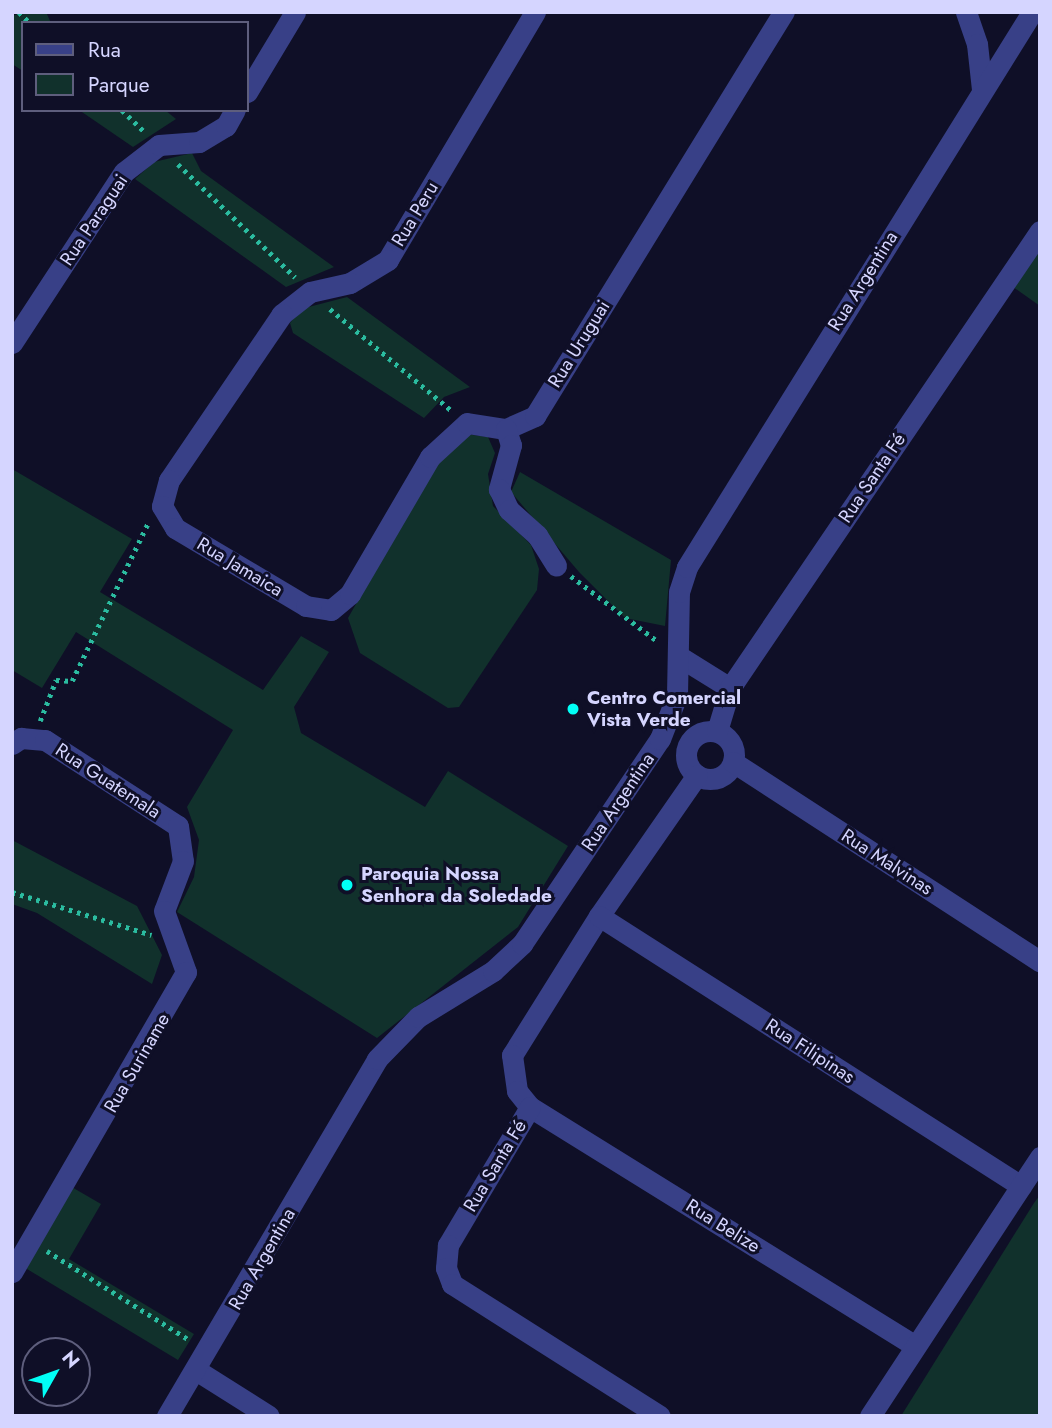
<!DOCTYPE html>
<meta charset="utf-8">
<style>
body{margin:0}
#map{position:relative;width:1052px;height:1428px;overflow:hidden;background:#0f0f27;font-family:Jost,sans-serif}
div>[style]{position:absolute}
.green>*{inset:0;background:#11312c}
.path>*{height:4.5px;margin-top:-2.25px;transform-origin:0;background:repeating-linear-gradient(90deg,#2bbca0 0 3.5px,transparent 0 8.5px)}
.minor>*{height:21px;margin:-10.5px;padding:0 10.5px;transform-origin:10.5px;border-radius:10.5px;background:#384087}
.minor>.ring{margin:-10.5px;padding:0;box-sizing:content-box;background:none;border:21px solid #384087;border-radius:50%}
.dots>*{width:19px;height:19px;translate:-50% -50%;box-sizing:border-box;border:4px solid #0f0f27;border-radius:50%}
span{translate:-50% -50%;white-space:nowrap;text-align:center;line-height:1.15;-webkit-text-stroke:6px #0f0f27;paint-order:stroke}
.street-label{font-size:19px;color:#d5d5ff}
.poi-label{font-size:19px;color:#d5d5ff;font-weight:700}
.left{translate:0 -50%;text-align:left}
.frame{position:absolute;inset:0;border:14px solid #d5d5ff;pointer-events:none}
.legend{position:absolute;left:21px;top:21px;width:228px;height:91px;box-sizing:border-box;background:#0f0f27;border:2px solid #5e5e7d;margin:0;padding:9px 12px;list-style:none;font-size:21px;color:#d5d5ff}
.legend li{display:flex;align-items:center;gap:14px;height:35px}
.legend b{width:35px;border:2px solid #5e5e7d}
.north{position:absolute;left:21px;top:1337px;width:70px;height:70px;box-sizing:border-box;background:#0f0f27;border:2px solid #5e5e7d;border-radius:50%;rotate:50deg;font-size:19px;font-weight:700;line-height:28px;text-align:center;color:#d5d5ff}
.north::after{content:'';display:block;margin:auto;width:24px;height:32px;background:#01fff6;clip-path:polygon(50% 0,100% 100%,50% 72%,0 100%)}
</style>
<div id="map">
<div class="green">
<i style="clip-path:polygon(24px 12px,46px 12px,51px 23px,23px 23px,23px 71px,12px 64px,12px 16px)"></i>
<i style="clip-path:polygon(79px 110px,165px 110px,176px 119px,133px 147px)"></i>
<i style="clip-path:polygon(192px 153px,201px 171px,334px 267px,286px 287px,135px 179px,154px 162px)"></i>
<i style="clip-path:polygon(1040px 239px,1040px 306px,1006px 282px)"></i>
<i style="clip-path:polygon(347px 297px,470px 387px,444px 397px,424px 418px,293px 333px,290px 323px,301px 309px)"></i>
<i style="clip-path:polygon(465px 434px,488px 437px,495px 453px,488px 474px,493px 506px,531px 545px,539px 569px,537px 590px,459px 707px,448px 708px,360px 653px,348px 618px,442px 453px)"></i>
<i style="clip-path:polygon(12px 469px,132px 539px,100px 592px,263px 690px,301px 636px,329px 652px,294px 707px,301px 733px,425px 807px,448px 771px,568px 846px,518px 927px,377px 1038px,177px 912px,194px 877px,199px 840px,187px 807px,233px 730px,76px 632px,42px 688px,12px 670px)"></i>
<i style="clip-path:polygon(520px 472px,671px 560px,665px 626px,625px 618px,579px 572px,511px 492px)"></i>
<i style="clip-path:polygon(12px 840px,137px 906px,162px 955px,152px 984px,37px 913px,12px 904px)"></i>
<i style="clip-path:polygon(70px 1186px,101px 1204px,69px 1259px,194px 1334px,178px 1360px,22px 1266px)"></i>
<i style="clip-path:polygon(1040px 1195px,1040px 1416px,901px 1416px,1034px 1203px)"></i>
</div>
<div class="path">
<i style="left:19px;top:12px;width:16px;rotate:45deg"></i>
<i style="left:122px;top:110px;width:30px;rotate:44deg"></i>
<i style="left:178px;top:164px;width:163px;rotate:44deg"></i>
<i style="left:330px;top:309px;width:159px;rotate:39.9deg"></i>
<i style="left:571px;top:576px;width:106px;rotate:37deg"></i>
<i style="left:40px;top:721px;width:44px;rotate:-68.7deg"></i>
<i style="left:56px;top:680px;width:16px;rotate:4deg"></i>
<i style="left:72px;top:681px;width:175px;rotate:-64.3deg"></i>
<i style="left:12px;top:892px;width:146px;rotate:17.1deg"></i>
<i style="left:47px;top:1251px;width:166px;rotate:32deg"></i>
</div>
<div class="minor">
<i style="left:535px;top:12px;width:288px;rotate:120.7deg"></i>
<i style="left:388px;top:260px;width:44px;rotate:148.8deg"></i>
<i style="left:350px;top:283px;width:41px;rotate:167.3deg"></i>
<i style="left:310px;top:292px;width:36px;rotate:142deg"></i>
<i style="left:282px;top:314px;width:201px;rotate:124.2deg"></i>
<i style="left:169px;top:480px;width:27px;rotate:105deg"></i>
<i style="left:162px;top:506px;width:26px;rotate:59deg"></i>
<i style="left:175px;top:528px;width:152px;rotate:30.8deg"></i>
<i style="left:306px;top:606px;width:25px;rotate:9deg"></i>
<i style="left:331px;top:610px;width:25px;rotate:-40deg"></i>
<i style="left:350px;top:594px;width:159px;rotate:-59.7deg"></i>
<i style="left:430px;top:457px;width:50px;rotate:-42.6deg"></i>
<i style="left:467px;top:423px;width:39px;rotate:9deg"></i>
<i style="left:506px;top:429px;width:32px;rotate:-24deg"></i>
<i style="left:535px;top:416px;width:475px;rotate:-58.4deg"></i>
<i style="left:966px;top:12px;width:34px;rotate:71deg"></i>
<i style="left:977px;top:44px;width:45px;rotate:83.7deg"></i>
<i style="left:247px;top:92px;width:93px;rotate:-59deg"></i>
<i style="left:12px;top:343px;width:204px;rotate:-56.8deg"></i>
<i style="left:124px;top:172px;width:44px;rotate:-37.6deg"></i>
<i style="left:159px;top:145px;width:40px;rotate:-4.3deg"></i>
<i style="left:199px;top:142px;width:31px;rotate:-31deg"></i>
<i style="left:226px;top:126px;width:18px;rotate:-61deg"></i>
<i style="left:506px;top:429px;width:17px;rotate:73deg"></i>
<i style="left:511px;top:445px;width:46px;rotate:105.3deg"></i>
<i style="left:499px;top:489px;width:23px;rotate:65deg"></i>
<i style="left:509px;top:510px;width:38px;rotate:42deg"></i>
<i style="left:537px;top:535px;width:36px;rotate:58deg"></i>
<i style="left:680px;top:657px;width:59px;rotate:31.8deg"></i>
<i class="ring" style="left:686px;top:731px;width:27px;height:27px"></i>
<i style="left:717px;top:731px;width:45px;rotate:-73.2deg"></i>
<i style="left:730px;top:688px;width:552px;rotate:-55.85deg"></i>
<i style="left:12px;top:744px;width:11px;rotate:-34deg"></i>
<i style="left:21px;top:738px;width:24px;rotate:5deg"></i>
<i style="left:45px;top:740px;width:158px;rotate:32.9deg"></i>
<i style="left:178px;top:826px;width:35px;rotate:82deg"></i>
<i style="left:183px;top:861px;width:53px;rotate:110.8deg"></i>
<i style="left:164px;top:911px;width:65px;rotate:70.2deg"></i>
<i style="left:186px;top:972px;width:347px;rotate:120.1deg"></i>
<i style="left:733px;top:762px;width:366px;rotate:33deg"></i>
<i style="left:697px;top:775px;width:172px;rotate:124.8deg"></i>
<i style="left:599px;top:916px;width:164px;rotate:122deg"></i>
<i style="left:512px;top:1055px;width:36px;rotate:82deg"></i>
<i style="left:517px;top:1091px;width:21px;rotate:51deg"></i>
<i style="left:530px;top:1107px;width:453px;rotate:31.8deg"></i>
<i style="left:599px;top:916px;width:501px;rotate:32.61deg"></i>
<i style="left:530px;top:1107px;width:161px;rotate:120.7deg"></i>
<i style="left:448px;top:1245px;width:23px;rotate:95deg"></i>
<i style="left:446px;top:1268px;width:17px;rotate:69deg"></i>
<i style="left:452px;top:1284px;width:246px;rotate:32.4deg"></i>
<i style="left:196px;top:1370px;width:86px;rotate:32.2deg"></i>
<i style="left:167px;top:1416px;width:414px;rotate:-59.5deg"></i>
<i style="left:377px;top:1059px;width:59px;rotate:-45.7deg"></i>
<i style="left:418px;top:1017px;width:88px;rotate:-31.5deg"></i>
<i style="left:493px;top:971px;width:40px;rotate:-43deg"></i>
<i style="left:522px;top:944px;width:247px;rotate:-56.1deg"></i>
<i style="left:660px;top:739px;width:47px;rotate:-68.9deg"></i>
<i style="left:677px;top:695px;width:103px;rotate:-88.9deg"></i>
<i style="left:679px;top:592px;width:26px;rotate:-72deg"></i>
<i style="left:687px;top:567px;width:653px;rotate:-58.13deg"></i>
<i style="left:870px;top:1416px;width:310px;rotate:-56.7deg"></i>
</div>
<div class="dots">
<i style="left:573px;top:709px;background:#01fff6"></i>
<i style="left:347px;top:885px;background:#01fff6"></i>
</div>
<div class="street-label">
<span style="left:415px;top:214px;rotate:-59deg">Rua Peru</span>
<span style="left:94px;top:220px;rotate:-56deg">Rua Paraguai</span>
<span style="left:863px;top:281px;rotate:-58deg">Rua Argentina</span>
<span style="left:579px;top:344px;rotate:-58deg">Rua Uruguai</span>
<span style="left:872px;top:478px;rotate:-56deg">Rua Santa Fé</span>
<span style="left:240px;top:567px;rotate:31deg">Rua Jamaica</span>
<span style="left:108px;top:781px;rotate:33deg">Rua Guatemala</span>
<span style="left:618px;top:802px;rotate:-56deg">Rua Argentina</span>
<span style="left:887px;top:862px;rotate:33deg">Rua Malvinas</span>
<span style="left:810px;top:1051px;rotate:33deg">Rua Filipinas</span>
<span style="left:137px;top:1063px;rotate:-60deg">Rua Suriname</span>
<span style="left:495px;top:1166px;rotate:-59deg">Rua Santa Fé</span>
<span style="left:723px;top:1226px;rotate:32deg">Rua Belize</span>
<span style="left:262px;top:1259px;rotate:-60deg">Rua Argentina</span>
</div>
<div class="poi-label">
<span class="left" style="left:587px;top:709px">Centro Comercial<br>Vista Verde</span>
<span class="left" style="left:361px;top:885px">Paroquia Nossa<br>Senhora da Soledade</span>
</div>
<div class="frame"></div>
<ul class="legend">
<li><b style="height:9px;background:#384087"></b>Rua</li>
<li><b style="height:19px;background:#11312c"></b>Parque</li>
</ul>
<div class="north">N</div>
</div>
